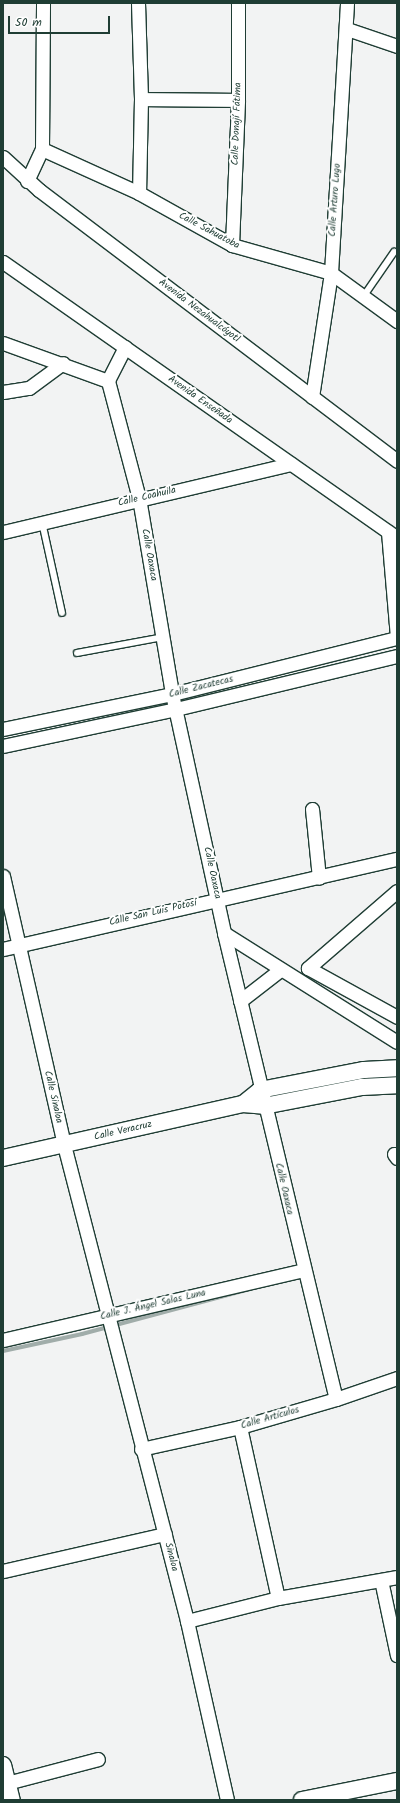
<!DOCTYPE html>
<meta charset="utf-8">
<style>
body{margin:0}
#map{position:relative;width:400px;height:1803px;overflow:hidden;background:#f2f3f3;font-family:Kalam,sans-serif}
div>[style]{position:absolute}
.stream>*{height:4px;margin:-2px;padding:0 2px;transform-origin:2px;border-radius:2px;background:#a1adaa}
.roads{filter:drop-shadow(1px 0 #1f3d34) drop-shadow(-1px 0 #1f3d34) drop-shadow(0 1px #1f3d34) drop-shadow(0 -1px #1f3d34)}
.service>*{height:6px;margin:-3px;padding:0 3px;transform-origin:3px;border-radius:3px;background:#fff}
.minor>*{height:13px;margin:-6.5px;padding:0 6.5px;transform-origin:6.5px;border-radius:6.5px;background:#fff}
.tertiary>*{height:16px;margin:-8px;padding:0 8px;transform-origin:8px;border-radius:8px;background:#fff}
span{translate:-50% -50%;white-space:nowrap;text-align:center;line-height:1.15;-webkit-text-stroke:4px #fff;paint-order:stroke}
.street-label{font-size:10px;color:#1f3d34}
.frame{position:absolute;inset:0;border:4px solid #1f3d34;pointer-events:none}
.scale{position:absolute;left:8px;top:16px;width:102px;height:18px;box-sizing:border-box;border:2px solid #1f3d34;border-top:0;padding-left:5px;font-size:12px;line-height:14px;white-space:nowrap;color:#1f3d34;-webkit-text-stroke:3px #fff;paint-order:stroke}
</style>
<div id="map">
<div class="stream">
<i style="left:3px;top:1351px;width:81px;rotate:-12.1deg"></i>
<i style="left:82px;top:1334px;width:174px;rotate:-15deg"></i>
</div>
<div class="roads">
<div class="service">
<i style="left:363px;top:297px;width:55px;rotate:-55.4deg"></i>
<i style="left:42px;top:522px;width:93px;rotate:77.6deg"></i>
<i style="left:77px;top:653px;width:87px;rotate:-10.5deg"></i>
</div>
<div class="minor">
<i style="left:138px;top:3px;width:96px;rotate:88.2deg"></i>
<i style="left:141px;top:99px;width:94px;rotate:91.2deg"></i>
<i style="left:347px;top:29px;width:53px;rotate:18.8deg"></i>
<i style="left:141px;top:99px;width:97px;rotate:0.6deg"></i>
<i style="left:42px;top:149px;width:107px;rotate:24.4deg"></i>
<i style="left:139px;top:193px;width:107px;rotate:29.2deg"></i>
<i style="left:232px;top:245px;width:103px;rotate:15.8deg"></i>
<i style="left:331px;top:273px;width:82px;rotate:36deg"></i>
<i style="left:3px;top:157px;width:49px;rotate:42.5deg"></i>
<i style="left:39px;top:190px;width:449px;rotate:37.1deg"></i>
<i style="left:27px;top:181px;width:35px;rotate:-65deg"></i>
<i style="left:42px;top:149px;width:146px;rotate:-89.6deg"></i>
<i style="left:232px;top:245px;width:145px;rotate:-87.6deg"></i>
<i style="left:238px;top:100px;width:97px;rotate:-90deg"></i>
<i style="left:3px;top:262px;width:481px;rotate:35deg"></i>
<i style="left:3px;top:343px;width:112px;rotate:19.9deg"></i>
<i style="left:125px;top:347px;width:38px;rotate:117deg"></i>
<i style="left:108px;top:381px;width:121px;rotate:75.2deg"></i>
<i style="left:139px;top:498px;width:199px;rotate:80.4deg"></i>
<i style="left:172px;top:694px;width:245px;rotate:77.7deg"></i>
<i style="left:224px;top:933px;width:479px;rotate:76.5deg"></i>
<i style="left:3px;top:392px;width:26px;rotate:-9deg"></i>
<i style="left:29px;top:388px;width:42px;rotate:-36.3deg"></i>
<i style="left:312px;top:397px;width:125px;rotate:-81.3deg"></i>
<i style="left:331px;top:273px;width:270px;rotate:-86.6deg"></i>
<i style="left:3px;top:532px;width:296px;rotate:-13.3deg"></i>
<i style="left:388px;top:532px;width:106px;rotate:85.1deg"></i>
<i style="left:3px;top:729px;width:173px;rotate:-11.7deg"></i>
<i style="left:172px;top:694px;width:232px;rotate:-14deg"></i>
<i style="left:3px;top:746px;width:177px;rotate:-12.1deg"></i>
<i style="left:176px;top:709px;width:227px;rotate:-13.5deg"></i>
<i style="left:312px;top:809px;width:69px;rotate:84.2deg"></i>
<i style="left:3px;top:876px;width:276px;rotate:77.2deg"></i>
<i style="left:64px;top:1145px;width:492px;rotate:75.5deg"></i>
<i style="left:187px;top:1621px;width:183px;rotate:77.4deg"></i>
<i style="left:397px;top:891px;width:118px;rotate:139.1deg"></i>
<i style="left:308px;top:968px;width:102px;rotate:28.8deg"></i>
<i style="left:224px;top:933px;width:204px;rotate:32.2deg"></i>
<i style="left:3px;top:949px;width:404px;rotate:-12.9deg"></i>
<i style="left:240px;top:1001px;width:51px;rotate:-37.8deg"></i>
<i style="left:394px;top:1154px;width:5px;rotate:53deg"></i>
<i style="left:3px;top:1340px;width:309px;rotate:-13.1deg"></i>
<i style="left:240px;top:1427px;width:175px;rotate:77.5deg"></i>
<i style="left:141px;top:1449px;width:101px;rotate:-12.5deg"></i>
<i style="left:240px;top:1427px;width:100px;rotate:-16.3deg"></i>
<i style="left:336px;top:1399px;width:65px;rotate:-19deg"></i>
<i style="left:3px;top:1571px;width:166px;rotate:-12.9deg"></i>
<i style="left:381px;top:1580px;width:77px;rotate:78deg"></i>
<i style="left:187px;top:1621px;width:94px;rotate:-14.2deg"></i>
<i style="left:278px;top:1598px;width:121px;rotate:-10deg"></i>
<i style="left:3px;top:1784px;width:98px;rotate:-14.7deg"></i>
</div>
<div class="tertiary">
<i style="left:243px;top:1104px;width:22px;rotate:-39deg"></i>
<i style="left:260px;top:1090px;width:106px;rotate:-10.9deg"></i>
<i style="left:364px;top:1070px;width:33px;rotate:-3deg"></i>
<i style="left:3px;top:1158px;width:246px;rotate:-12.7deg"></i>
<i style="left:243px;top:1104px;width:21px;rotate:5deg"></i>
<i style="left:264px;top:1106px;width:100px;rotate:-11deg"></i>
<i style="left:362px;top:1087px;width:35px;rotate:-3deg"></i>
<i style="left:3px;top:1765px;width:36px;rotate:76deg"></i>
<i style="left:302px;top:1800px;width:97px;rotate:-11.3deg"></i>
</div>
</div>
<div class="street-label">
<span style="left:237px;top:124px;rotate:-88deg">Calle Donají Fátima</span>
<span style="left:335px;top:200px;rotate:-86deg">Calle Arturo Lugo</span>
<span style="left:209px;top:231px;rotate:28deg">Calle Sahuatoba</span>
<span style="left:199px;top:311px;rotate:37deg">Avenida Nezahualcóyotl</span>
<span style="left:200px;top:400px;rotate:35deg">Avenida Enseñada</span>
<span style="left:147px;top:497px;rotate:-13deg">Calle Coahuila</span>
<span style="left:149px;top:555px;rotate:80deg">Calle Oaxaca</span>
<span style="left:201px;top:687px;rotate:-14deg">Calle Zacatecas</span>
<span style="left:212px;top:873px;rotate:78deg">Calle Oaxaca</span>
<span style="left:153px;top:913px;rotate:-13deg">Calle San Luis Potosí</span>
<span style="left:53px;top:1097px;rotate:77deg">Calle Sinaloa</span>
<span style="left:123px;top:1131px;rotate:-13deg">Calle Veracruz</span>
<span style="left:284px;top:1189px;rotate:77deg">Calle Oaxaca</span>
<span style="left:153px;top:1305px;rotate:-13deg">Calle J. Ángel Salas Luna</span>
<span style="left:270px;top:1418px;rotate:-16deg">Calle Artículos</span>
<span style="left:171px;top:1557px;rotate:76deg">Sinaloa</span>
</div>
<div class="frame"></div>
<div class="scale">50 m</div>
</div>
